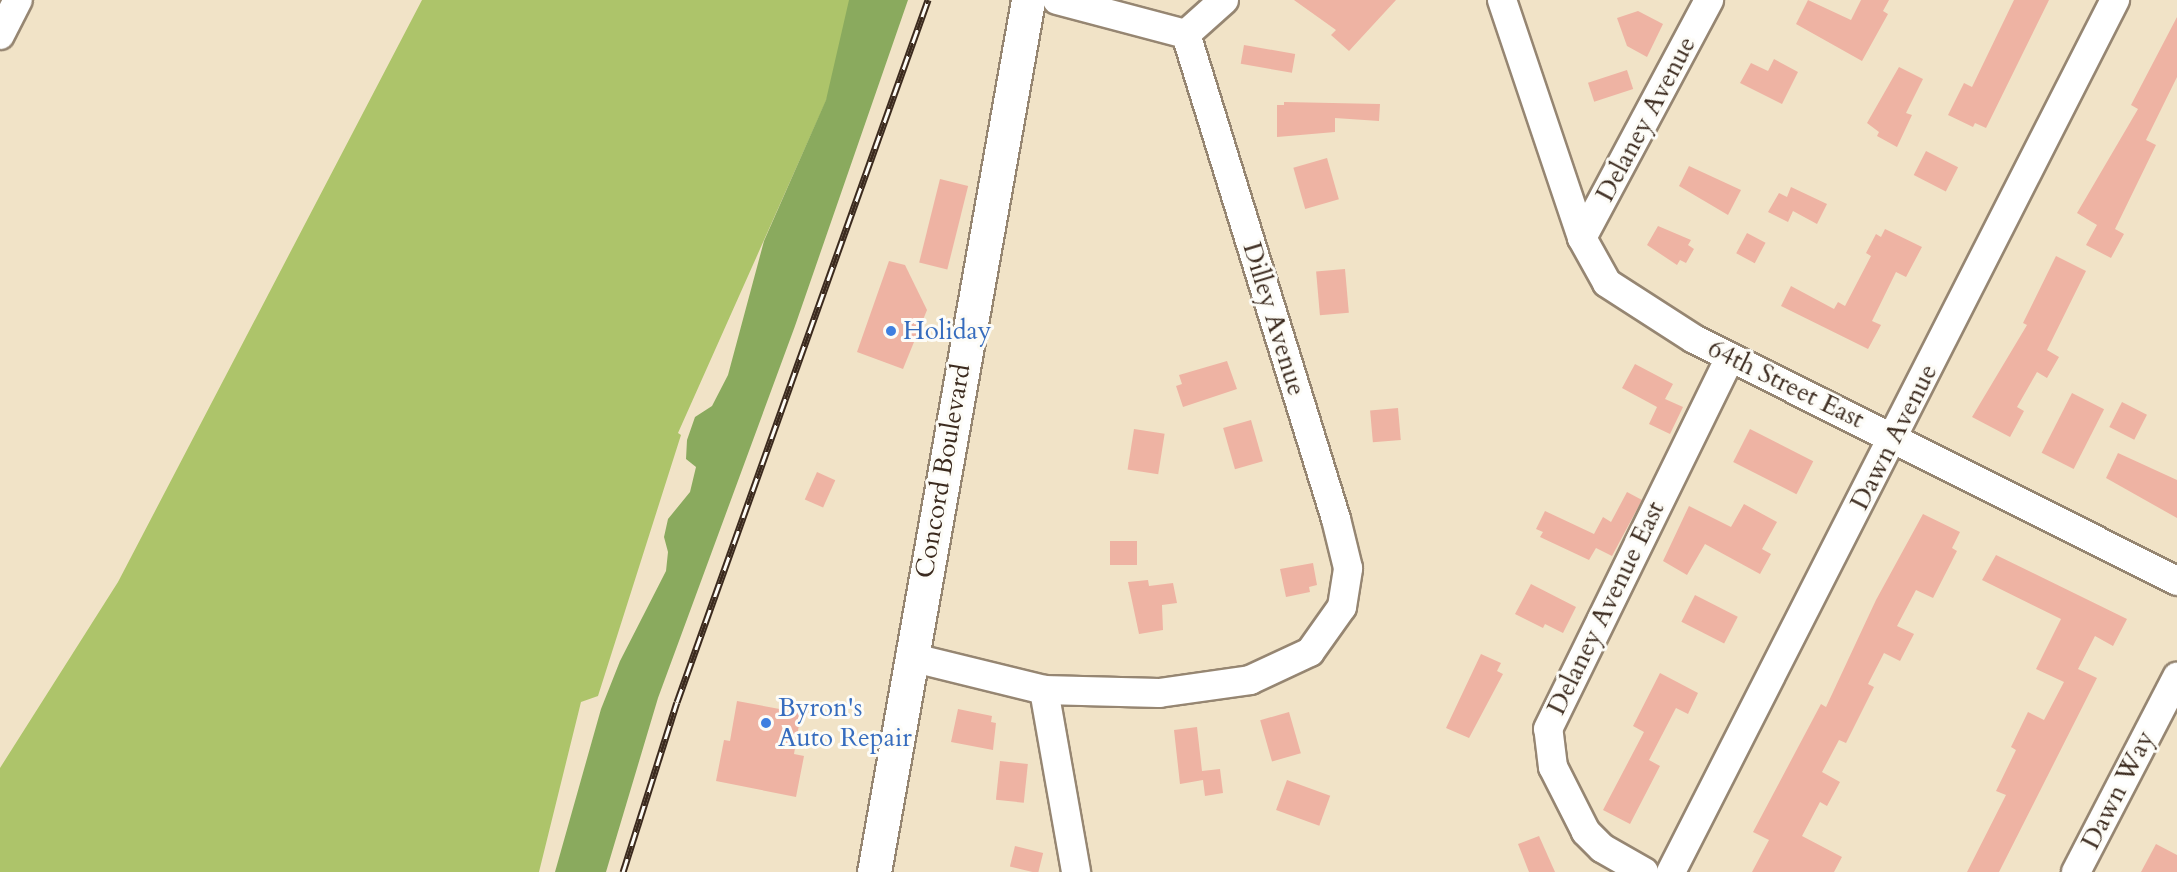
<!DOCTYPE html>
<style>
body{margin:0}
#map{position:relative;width:2177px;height:872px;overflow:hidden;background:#f1e3c7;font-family:Cardo,serif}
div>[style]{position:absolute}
.green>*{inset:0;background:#adc46a}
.forest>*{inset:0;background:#8aaa5e}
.building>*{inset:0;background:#eeb3a3;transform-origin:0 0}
.roads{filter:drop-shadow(2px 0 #968672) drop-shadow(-2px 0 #968672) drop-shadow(0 2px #968672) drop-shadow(0 -2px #968672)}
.minor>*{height:28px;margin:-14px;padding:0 14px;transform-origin:14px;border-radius:14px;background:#fff}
.major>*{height:33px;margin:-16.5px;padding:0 16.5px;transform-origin:16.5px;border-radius:16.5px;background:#fff}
.rail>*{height:7px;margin-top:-3.5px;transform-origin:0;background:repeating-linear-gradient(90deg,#fdfcf7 0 14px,#3b2a1e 0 28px);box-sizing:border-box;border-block:2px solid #3b2a1e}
.dots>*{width:16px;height:16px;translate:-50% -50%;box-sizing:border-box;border:3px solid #fdfcf7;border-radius:50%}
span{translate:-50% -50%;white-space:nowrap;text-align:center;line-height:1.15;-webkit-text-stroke:6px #fdfcf7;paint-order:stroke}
.street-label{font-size:26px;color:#3b2a1e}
.shop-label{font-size:26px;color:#366cbe}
.left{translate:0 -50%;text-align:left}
</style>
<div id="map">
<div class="green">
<i style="clip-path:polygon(422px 0,862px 0,826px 101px,678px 433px,681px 435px,598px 696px,581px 702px,539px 872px,0 872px,0 768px,118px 582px)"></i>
</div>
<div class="forest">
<i style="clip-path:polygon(849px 0,908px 0,795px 326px,658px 698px,606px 872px,555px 872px,601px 709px,620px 661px,666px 571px,668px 552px,664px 537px,668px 519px,690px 492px,696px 467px,686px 459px,687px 440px,695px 417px,712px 406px,728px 375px,764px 241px,826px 100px)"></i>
</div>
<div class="building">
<i style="clip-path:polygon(1294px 0,1396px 0,1349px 51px,1331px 35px,1336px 30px)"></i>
<i style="clip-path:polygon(1808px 0,1851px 20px,1861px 0,1889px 0,1883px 11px,1888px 14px,1862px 61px,1796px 24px)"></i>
<i style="clip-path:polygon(2014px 0,2049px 0,1986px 128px,1975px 123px,1973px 127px,1948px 115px,1964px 83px,1972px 87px)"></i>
<i style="clip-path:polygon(1638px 11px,1663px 24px,1647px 57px,1627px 46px,1617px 18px)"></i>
<i style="clip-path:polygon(2177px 17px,2177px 77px,2146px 140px,2156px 145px,2115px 229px,2124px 234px,2111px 258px,2086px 245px,2097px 225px,2077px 213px,2138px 109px,2131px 105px)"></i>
<i style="left:1244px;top:45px;width:52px;height:19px;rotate:10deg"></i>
<i style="clip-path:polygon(1774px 59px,1798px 72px,1782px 104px,1740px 83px,1751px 63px,1768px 71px)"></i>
<i style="clip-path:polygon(1899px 67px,1923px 79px,1906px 113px,1912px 115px,1897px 147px,1877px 136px,1879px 132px,1867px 123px)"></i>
<i style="left:1627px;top:70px;width:20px;height:41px;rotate:72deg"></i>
<i style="clip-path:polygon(1284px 102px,1380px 104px,1379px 121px,1335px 118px,1335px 132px,1277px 137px,1277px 105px,1284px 105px)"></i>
<i style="left:1926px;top:151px;width:36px;height:27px;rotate:27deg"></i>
<i style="left:1327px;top:158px;width:43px;height:35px;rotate:74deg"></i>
<i style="clip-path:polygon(1689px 166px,1741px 190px,1728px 215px,1679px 186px)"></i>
<i style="left:940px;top:179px;width:29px;height:86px;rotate:14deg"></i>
<i style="clip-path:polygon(1791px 187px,1827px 204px,1817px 224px,1793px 211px,1788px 222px,1768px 212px,1779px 193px,1787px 197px)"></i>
<i style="clip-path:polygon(1658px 226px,1691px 240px,1688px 245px,1694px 249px,1686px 263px,1680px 260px,1677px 265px,1647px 245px)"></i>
<i style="clip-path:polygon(1885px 229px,1922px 247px,1906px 277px,1896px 272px,1872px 321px,1881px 325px,1868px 349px,1781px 306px,1791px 286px,1834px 309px,1838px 302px,1845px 306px,1871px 256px,1866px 253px,1876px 234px,1881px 237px)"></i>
<i style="left:1747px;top:233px;width:21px;height:23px;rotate:28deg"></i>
<i style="clip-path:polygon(2056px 256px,2086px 271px,2047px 350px,2059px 357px,2047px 378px,2037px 372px,2017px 407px,2024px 411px,2010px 437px,1972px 417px,2027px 325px,2023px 323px)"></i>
<i style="clip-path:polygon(889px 261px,905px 265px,927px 310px,903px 369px,857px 352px)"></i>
<i style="left:1345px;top:269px;width:44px;height:29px;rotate:85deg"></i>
<i style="clip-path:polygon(1227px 361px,1237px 389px,1183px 407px,1176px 386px,1182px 384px,1179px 375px)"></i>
<i style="clip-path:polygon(1635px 364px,1673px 384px,1665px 399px,1683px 407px,1670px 434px,1649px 424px,1657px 407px,1622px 388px)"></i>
<i style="left:2072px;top:393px;width:36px;height:67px;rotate:27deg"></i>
<i style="left:2122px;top:402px;width:28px;height:28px;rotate:27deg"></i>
<i style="left:1398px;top:408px;width:32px;height:28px;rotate:85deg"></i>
<i style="left:1251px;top:420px;width:43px;height:29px;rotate:74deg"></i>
<i style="left:1134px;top:429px;width:31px;height:41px;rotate:9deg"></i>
<i style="left:1750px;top:429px;width:71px;height:37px;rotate:27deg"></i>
<i style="clip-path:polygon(2118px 453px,2177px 480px,2177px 518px,2106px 478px)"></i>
<i style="left:817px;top:472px;width:20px;height:30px;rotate:24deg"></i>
<i style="clip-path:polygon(1627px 492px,1642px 500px,1612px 556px,1596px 548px,1589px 560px,1540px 537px,1543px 532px,1536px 529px,1545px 511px,1594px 534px,1603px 517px,1611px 522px)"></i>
<i style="clip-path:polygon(1744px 504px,1777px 522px,1762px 549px,1771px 554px,1760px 574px,1705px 544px,1687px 575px,1663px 561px,1689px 506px,1731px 527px)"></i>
<i style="clip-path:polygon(1923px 514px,1960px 532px,1952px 548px,1957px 551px,1933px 598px,1916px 590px,1897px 626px,1914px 634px,1900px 661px,1884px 653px,1868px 684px,1874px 687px,1846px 743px,1839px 740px,1822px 772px,1840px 782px,1827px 806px,1820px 802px,1802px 836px,1842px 857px,1834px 872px,1752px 872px,1769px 840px,1753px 832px,1821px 704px,1826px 707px,1876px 600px)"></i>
<i style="left:1110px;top:541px;width:27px;height:24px"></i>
<i style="clip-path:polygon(1996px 555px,2127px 619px,2113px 646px,2095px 636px,2078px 669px,2097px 678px,1999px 872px,1967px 872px,2006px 795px,1996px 791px,2016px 750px,2011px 747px,2028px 712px,2044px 720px,2064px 682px,2036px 669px,2061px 619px,1982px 580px)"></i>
<i style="clip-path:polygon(1313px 563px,1317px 585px,1309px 587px,1310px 592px,1286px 597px,1280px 569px)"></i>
<i style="clip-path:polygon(1148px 580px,1149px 586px,1173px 583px,1177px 603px,1162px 605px,1163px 630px,1139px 634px,1128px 582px)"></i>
<i style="clip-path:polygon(1531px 584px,1576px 607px,1563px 633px,1545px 624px,1543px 628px,1515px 614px)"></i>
<i style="left:1695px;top:595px;width:48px;height:30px;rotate:27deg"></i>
<i style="clip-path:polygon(1481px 654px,1501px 663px,1497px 671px,1503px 674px,1469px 738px,1446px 728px)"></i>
<i style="clip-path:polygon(1660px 673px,1698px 693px,1688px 714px,1676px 708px,1649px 760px,1660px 766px,1630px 824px,1603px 810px,1644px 732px,1633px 726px)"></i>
<i style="clip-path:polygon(737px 701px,801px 713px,794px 754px,804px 756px,796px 797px,716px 781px,724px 740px,730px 741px)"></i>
<i style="clip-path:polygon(958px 709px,992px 716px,991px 722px,996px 723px,993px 750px,951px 742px)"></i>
<i style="left:1289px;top:712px;width:43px;height:30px;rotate:74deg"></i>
<i style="clip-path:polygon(1197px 727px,1202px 771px,1220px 769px,1223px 793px,1205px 796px,1203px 780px,1180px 784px,1174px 730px)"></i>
<i style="left:1000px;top:761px;width:28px;height:39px;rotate:6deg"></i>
<i style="left:1287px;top:780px;width:46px;height:32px;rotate:20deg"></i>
<i style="clip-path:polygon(1539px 836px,1555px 872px,1529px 872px,1518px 844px)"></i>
<i style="clip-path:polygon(2156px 844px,2177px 855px,2177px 872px,2141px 872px)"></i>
<i style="left:1015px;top:846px;width:29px;height:21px;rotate:14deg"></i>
</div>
<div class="roads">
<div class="minor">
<i style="left:1057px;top:0;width:133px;rotate:14.8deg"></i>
<i style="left:1186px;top:34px;width:51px;rotate:-41.8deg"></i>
<i style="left:1502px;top:0;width:251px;rotate:71.4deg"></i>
<i style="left:1582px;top:238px;width:51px;rotate:60.9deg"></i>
<i style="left:1607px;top:283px;width:103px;rotate:32.8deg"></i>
<i style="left:1694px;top:339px;width:540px;rotate:26.61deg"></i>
<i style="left:0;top:35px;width:39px;rotate:-63deg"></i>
<i style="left:1582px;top:238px;width:270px;rotate:-61.9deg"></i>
<i style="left:910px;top:657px;width:138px;rotate:13.8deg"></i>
<i style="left:1044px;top:690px;width:115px;rotate:1.5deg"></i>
<i style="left:1159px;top:693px;width:92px;rotate:-8.1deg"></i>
<i style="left:1250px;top:680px;width:66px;rotate:-25deg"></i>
<i style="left:1310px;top:652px;width:55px;rotate:-54.6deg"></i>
<i style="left:1342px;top:607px;width:39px;rotate:-81deg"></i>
<i style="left:1348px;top:568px;width:50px;rotate:-103.8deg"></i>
<i style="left:1336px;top:519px;width:508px;rotate:-107.19deg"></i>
<i style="left:1044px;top:690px;width:185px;rotate:80deg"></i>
<i style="left:1644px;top:872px;width:48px;rotate:-150.3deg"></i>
<i style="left:1602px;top:848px;width:23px;rotate:-135deg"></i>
<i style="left:1586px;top:832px;width:73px;rotate:-116.9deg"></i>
<i style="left:1553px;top:767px;width:38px;rotate:-97deg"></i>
<i style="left:1548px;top:729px;width:414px;rotate:-63.9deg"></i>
<i style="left:1671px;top:872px;width:979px;rotate:-63.02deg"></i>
<i style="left:2076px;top:872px;width:220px;rotate:-62.6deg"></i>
</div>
<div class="major">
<i style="left:874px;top:872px;width:885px;rotate:-79.98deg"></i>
</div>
</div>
<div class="rail">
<i style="left:623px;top:872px;width:178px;rotate:-72.4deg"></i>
<i style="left:677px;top:702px;width:746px;rotate:-70.33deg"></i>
</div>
<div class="dots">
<i style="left:891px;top:331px;background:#3f7fe0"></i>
<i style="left:766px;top:723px;background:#3f7fe0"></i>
</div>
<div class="street-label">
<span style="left:1646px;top:119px;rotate:-62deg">Delaney Avenue</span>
<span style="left:1274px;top:319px;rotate:73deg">Dilley Avenue</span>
<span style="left:1786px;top:384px;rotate:26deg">64th Street East</span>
<span style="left:1894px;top:437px;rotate:-63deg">Dawn Avenue</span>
<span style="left:943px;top:471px;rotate:-80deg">Concord Boulevard</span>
<span style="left:1606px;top:608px;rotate:-64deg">Delaney Avenue East</span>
<span style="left:2118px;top:790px;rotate:-63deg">Dawn Way</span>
</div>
<div class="shop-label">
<span class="left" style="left:903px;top:331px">Holiday</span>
<span class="left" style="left:778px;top:723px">Byron's<br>Auto Repair</span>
</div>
</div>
